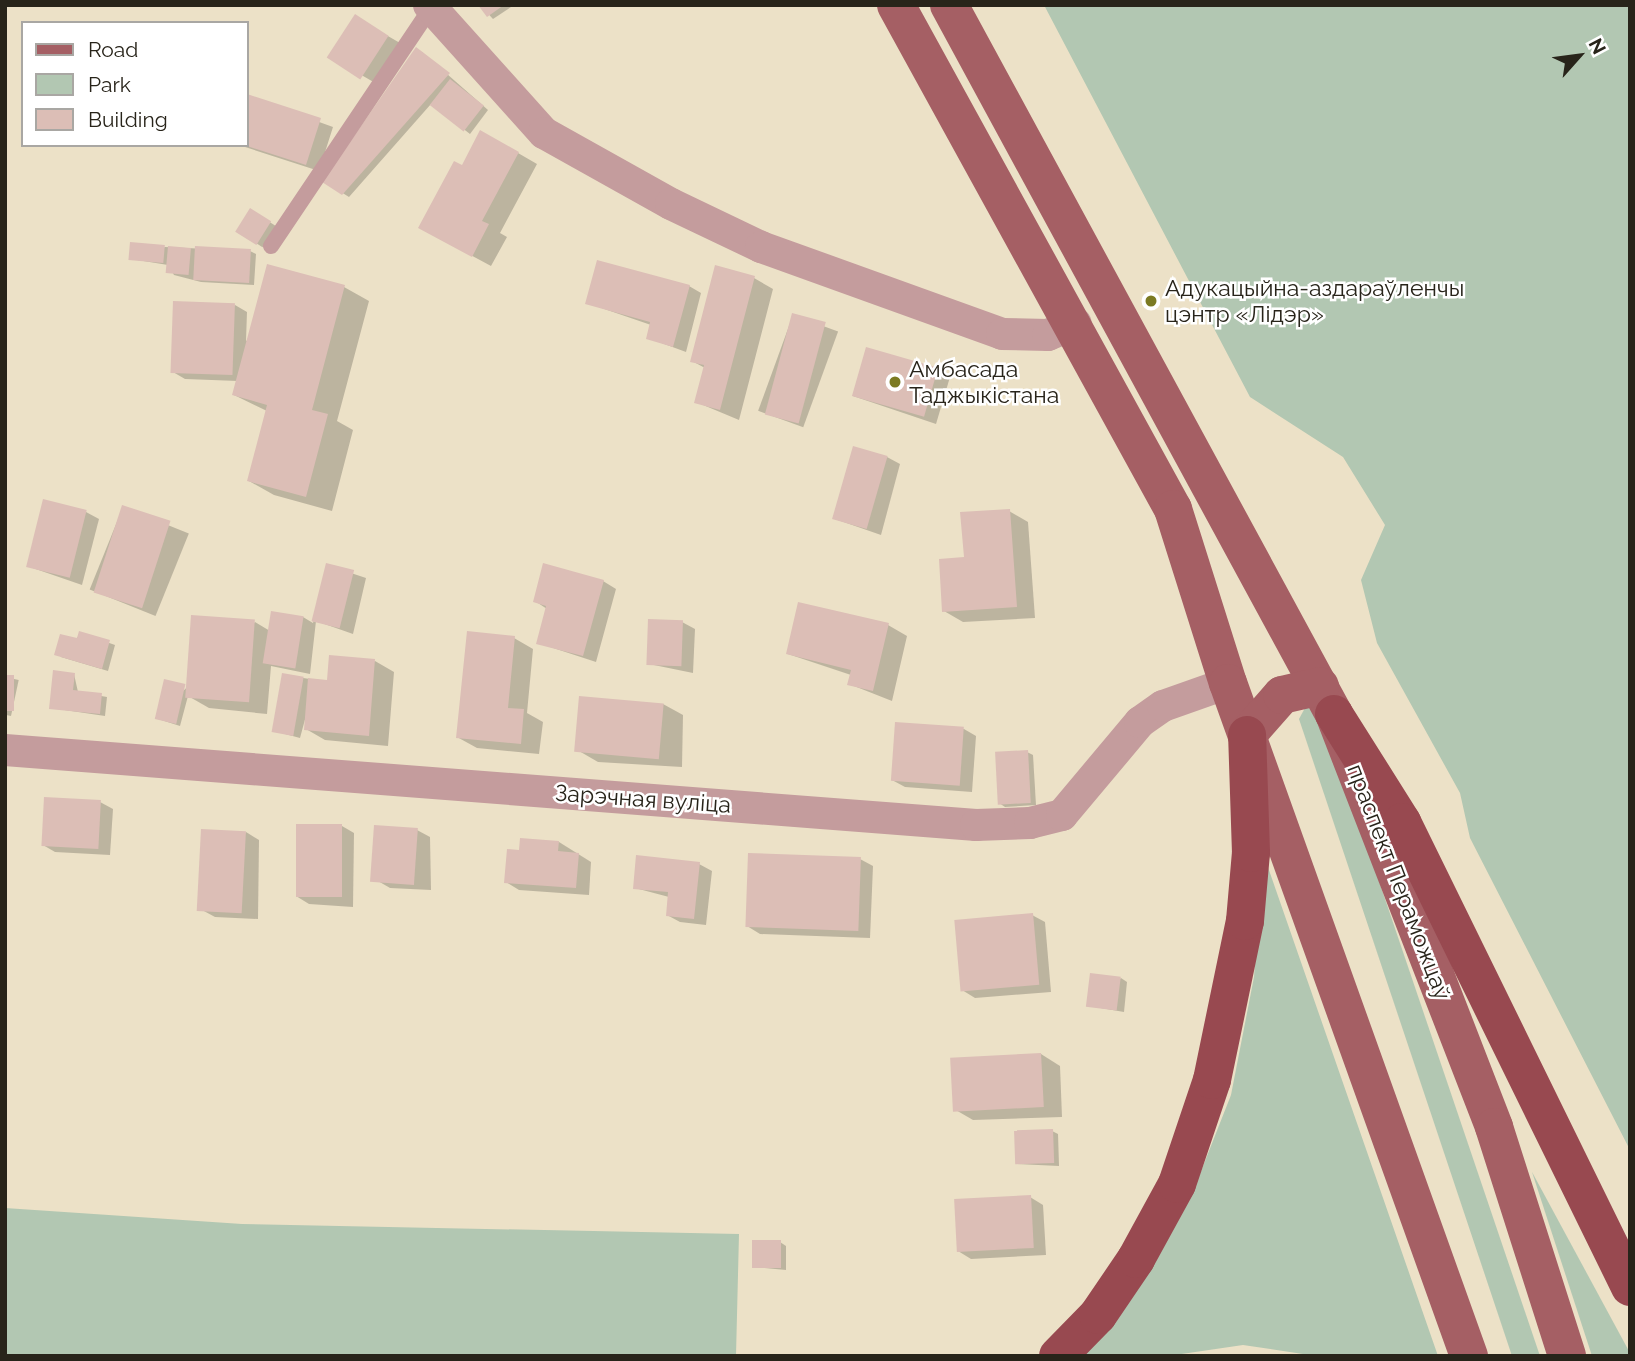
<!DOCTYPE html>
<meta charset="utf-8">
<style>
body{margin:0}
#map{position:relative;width:1635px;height:1361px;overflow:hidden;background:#ece1c7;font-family:Raleway,sans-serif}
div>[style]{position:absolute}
.green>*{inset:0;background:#b2c7b2}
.shadow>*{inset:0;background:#0003;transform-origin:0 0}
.building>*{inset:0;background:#dcbeb6;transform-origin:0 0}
.lane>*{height:16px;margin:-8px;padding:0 8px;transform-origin:8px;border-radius:8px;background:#c49c9d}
.street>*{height:32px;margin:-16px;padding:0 16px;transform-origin:16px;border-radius:16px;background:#c49c9d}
.primary>*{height:38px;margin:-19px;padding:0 19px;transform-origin:19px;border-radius:19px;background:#a55f64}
.highway>*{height:38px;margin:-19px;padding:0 19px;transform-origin:19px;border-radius:19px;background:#984950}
.dots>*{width:19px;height:19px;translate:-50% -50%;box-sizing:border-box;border:4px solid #fff;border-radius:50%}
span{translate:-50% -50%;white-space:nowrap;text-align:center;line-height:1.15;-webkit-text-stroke:5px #fff;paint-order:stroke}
.poi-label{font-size:23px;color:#28241a}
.left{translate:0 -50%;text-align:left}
.street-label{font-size:23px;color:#28241a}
.frame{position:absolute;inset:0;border:7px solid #28241a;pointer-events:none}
.legend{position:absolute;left:21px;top:21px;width:228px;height:126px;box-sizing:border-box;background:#fff;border:2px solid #a9a7a3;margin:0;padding:9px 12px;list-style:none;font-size:21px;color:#28241a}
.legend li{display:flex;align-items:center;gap:14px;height:35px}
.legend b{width:35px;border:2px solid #a9a7a3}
.north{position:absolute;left:1544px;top:21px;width:70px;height:70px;-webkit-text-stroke:5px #fff;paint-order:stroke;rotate:62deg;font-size:19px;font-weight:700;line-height:28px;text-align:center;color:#28241a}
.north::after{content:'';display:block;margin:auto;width:24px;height:32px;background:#28241a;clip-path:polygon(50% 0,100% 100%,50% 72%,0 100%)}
</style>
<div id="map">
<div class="green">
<i style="clip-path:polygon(1044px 5px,1630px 5px,1630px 1150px,1470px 838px,1460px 793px,1377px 643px,1361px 580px,1385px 525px,1343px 457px,1250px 397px)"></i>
<i style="clip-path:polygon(1306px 706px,1323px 716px,1540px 1356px,1512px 1356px,1299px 719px)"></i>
<i style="clip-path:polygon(1263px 853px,1438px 1356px,1316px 1356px,1243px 1345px,1168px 1356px,1080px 1356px,1194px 1189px,1231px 1095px,1254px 977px)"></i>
<i style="clip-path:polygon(1532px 1172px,1630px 1353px,1630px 1356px,1592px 1356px)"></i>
<i style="clip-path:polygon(5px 1208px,242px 1224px,739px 1234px,736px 1356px,5px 1356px)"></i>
</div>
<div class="shadow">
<i style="clip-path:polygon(480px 5px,514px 5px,493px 19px)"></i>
<i style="left:355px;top:17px;width:53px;height:47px;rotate:30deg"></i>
<i style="clip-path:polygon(422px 52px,488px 110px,470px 134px,431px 104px,349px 197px,325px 182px)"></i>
<i style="clip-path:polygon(247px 96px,333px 127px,319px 171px,239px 145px,247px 145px)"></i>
<i style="clip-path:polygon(518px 153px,537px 164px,500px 233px,507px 237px,491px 266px,439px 238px,462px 167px)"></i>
<i style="left:251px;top:210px;width:30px;height:25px;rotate:33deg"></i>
<i style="clip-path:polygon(165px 247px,250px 251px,256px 254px,254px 285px,201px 282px,174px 275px,168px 265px,131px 259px)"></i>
<i style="clip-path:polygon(754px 278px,773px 289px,739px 420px,696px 402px,705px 368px,692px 361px)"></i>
<i style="clip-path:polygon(689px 286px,701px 293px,686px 352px,648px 338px,651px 325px,587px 303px)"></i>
<i style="clip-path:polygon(344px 287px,369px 301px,337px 421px,353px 430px,332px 511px,274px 495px,249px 481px,267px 411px,234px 395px,238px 381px,185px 379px,173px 372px,235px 305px,247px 312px,246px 341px)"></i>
<i style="left:793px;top:315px;width:48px;height:102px;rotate:20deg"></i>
<i style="clip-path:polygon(937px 369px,950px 377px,936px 424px,853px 396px)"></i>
<i style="clip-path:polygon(887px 457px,900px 464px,881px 535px,835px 519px)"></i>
<i style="left:123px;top:507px;width:71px;height:89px;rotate:22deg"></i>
<i style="clip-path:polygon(1009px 511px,1028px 522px,1035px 618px,963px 622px,944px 611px)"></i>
<i style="clip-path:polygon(86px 512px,99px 519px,82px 585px,27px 566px)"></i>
<i style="clip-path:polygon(327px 565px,366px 578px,353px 634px,316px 621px,310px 674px,271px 666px,267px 714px,209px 708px,188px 696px,180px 726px,155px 718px,255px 622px,270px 631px,303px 617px,313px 623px)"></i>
<i style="clip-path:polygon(603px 581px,616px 589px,596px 662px,538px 643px,547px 609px,535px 601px)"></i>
<i style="clip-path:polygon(682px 622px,695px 629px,693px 673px,649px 664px)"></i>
<i style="clip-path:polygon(888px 625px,907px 636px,892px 701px,849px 684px,851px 675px,788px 654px)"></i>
<i style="clip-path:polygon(81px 633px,115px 645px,108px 671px,61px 657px)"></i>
<i style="clip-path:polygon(514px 638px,533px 649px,527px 713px,543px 722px,539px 754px,477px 748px,457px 737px)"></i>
<i style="clip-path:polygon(375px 661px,394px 672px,388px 746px,325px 740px,306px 729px,307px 712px,300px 738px,274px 731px,284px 675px,329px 682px)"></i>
<i style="clip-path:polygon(74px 674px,78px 692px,107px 697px,105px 716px,51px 708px)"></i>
<i style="left:5px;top:677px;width:14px;height:37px;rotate:12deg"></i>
<i style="clip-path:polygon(663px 704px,683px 715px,682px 767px,598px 762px,579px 751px)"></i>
<i style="clip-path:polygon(897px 724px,964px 729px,976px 736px,972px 792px,905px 787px,892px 780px)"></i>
<i style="clip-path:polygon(1027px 752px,1033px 755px,1036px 805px,1005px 807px,999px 803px)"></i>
<i style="clip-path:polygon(100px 802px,113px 809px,110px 855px,55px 852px,43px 845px)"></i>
<i style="clip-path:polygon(342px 826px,354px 833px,353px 907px,309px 904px,296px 896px)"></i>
<i style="clip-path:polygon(417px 830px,430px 837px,431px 890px,390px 888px,378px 881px)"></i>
<i style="clip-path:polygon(246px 832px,259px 840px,258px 919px,215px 917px,202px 910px)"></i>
<i style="clip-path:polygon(559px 842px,591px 862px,589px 895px,519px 890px,506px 882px,521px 852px)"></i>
<i style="clip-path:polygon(860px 859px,873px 866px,870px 938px,760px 934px,747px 926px)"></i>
<i style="clip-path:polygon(699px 864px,712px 871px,706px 925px,680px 922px,667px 915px,669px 897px,635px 888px)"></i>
<i style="clip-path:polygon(1032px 915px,1045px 922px,1051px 992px,975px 998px,962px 990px)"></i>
<i style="clip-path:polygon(1121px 978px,1127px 982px,1124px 1012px,1089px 1006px)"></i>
<i style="clip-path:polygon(1041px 1054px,1060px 1066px,1062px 1117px,973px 1120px,954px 1109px)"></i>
<i style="clip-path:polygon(1052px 1131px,1058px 1134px,1059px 1166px,1017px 1164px)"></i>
<i style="clip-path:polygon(1030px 1197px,1043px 1205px,1046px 1255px,971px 1259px,958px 1251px)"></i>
<i style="clip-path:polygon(780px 1242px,786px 1246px,786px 1270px,754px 1267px)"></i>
</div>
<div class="building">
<i style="clip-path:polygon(478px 5px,504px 5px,487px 17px)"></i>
<i style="left:355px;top:14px;width:40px;height:52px;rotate:33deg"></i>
<i style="clip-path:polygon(416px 47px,450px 73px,342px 195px,322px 182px)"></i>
<i style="left:450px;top:79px;width:43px;height:33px;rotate:38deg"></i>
<i style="clip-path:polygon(247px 94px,321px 118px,306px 165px,247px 146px)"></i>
<i style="clip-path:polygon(480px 130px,519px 152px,482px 221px,489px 224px,472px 257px,418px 228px,454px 161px,462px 165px)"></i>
<i style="left:250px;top:208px;width:25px;height:28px;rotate:32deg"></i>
<i style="left:130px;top:242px;width:35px;height:18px;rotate:5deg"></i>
<i style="left:168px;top:246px;width:23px;height:27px;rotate:5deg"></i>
<i style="left:195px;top:246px;width:56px;height:34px;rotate:3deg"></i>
<i style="clip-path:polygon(597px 260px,690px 285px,673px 347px,646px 339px,650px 322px,585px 304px)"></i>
<i style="clip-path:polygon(267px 264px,345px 285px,312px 410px,328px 414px,306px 497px,247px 481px,267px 405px,232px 395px)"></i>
<i style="clip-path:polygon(715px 265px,755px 276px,720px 410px,694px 403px,704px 365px,690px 362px)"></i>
<i style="left:173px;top:301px;width:62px;height:72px;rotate:2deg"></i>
<i style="left:792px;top:313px;width:35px;height:105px;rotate:15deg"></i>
<i style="left:866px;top:347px;width:75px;height:51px;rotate:16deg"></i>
<i style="left:853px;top:446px;width:36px;height:76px;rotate:16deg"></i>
<i style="left:43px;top:499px;width:45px;height:70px;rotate:14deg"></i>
<i style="left:122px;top:505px;width:51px;height:92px;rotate:18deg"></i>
<i style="clip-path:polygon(1010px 509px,1017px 607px,942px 612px,939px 559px,964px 557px,960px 512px)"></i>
<i style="left:326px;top:563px;width:29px;height:60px;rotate:14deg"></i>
<i style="clip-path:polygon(543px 563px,604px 580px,583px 656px,536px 644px,546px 606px,533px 602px)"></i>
<i style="clip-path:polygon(798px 602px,889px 623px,873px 691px,847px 685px,851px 670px,786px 654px)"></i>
<i style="left:271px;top:611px;width:33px;height:53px;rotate:9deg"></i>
<i style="left:191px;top:615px;width:64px;height:83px;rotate:4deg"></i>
<i style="left:648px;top:619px;width:35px;height:46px;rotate:2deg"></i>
<i style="clip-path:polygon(79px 631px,110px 640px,102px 669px,54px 655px,60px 634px,77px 638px)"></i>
<i style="clip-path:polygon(467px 631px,515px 636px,508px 708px,524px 709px,521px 744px,456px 738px)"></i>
<i style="clip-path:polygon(329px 655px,375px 659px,369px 736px,304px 730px,308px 678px,327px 680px)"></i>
<i style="clip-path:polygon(53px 670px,75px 673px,73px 690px,102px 693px,100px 714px,49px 709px)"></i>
<i style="left:282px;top:673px;width:22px;height:60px;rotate:10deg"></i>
<i style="left:5px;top:675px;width:9px;height:36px"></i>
<i style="left:164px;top:679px;width:22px;height:41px;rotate:13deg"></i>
<i style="left:579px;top:696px;width:85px;height:56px;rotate:5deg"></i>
<i style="left:895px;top:722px;width:69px;height:59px;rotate:4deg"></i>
<i style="left:1028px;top:750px;width:53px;height:33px;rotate:87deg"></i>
<i style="left:44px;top:797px;width:57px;height:49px;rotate:3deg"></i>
<i style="left:296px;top:824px;width:46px;height:73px"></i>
<i style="left:374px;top:825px;width:44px;height:57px;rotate:4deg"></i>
<i style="left:201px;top:829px;width:45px;height:82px;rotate:3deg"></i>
<i style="clip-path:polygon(520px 838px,559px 841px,558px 851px,579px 853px,576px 888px,504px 883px,507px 849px,519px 850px)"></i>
<i style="left:748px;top:853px;width:113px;height:74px;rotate:2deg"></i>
<i style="clip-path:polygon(636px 855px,700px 862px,694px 919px,666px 916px,668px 892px,633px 889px)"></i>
<i style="left:1033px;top:913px;width:72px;height:79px;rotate:85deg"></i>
<i style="left:1090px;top:973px;width:31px;height:34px;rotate:7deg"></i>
<i style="left:1041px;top:1053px;width:54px;height:91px;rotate:87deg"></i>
<i style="left:1053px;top:1129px;width:34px;height:39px;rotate:88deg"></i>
<i style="left:1031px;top:1195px;width:53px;height:77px;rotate:87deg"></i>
<i style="left:781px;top:1240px;width:28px;height:29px;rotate:90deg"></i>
</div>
<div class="lane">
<i style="left:271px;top:246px;width:290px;rotate:-56.1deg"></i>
</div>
<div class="street">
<i style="left:429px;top:5px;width:172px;rotate:48.1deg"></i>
<i style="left:544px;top:133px;width:145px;rotate:29.2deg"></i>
<i style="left:671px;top:204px;width:100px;rotate:25.5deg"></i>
<i style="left:761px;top:247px;width:256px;rotate:19.8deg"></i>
<i style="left:1002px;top:334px;width:46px;rotate:1.2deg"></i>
<i style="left:1048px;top:335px;width:30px;rotate:-23deg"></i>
<i style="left:5px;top:750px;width:974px;rotate:4.42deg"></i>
<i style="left:976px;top:825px;width:54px;rotate:-2.1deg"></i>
<i style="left:1030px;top:823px;width:33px;rotate:-14deg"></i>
<i style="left:1062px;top:815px;width:121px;rotate:-50deg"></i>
<i style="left:1140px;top:722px;width:28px;rotate:-35deg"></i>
<i style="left:1163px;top:706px;width:69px;rotate:-19.5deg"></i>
</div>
<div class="primary">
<i style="left:896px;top:5px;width:575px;rotate:61.21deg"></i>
<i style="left:1173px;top:509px;width:182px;rotate:72.5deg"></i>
<i style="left:1228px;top:683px;width:715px;rotate:70.3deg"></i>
<i style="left:949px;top:5px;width:807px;rotate:61.5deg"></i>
<i style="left:1334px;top:714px;width:443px;rotate:68.8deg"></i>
<i style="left:1494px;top:1127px;width:240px;rotate:72.3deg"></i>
<i style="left:1247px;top:735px;width:53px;rotate:-48.8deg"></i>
<i style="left:1282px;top:695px;width:39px;rotate:-13deg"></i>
</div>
<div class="highway">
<i style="left:1334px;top:714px;width:128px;rotate:57.8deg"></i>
<i style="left:1402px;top:822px;width:518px;rotate:63.88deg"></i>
<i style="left:1058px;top:1356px;width:57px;rotate:-45.7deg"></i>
<i style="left:1098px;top:1315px;width:68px;rotate:-55.8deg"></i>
<i style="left:1136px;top:1259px;width:85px;rotate:-61.3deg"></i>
<i style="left:1177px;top:1184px;width:110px;rotate:-71.4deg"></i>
<i style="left:1212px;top:1080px;width:162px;rotate:-78.3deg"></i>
<i style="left:1245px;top:921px;width:68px;rotate:-85deg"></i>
<i style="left:1251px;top:853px;width:118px;rotate:-91.9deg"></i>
</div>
<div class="dots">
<i style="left:1151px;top:301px;background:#7b7a22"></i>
<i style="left:895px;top:382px;background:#7b7a22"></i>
</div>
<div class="poi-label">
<span class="left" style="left:1165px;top:301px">Адукацыйна-аздараўленчы<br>цэнтр «Лідэр»</span>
<span class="left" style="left:909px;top:382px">Амбасада<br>Таджыкістана</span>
</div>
<div class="street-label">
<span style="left:643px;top:799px;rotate:4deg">Зарэчная вуліца</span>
<span style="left:1399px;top:882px;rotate:69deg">праспект Пераможцаў</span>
</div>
<div class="frame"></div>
<ul class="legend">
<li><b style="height:9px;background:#a55f64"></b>Road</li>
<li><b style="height:19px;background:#b2c7b2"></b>Park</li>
<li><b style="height:19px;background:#dcbeb6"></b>Building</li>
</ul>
<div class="north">N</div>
</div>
